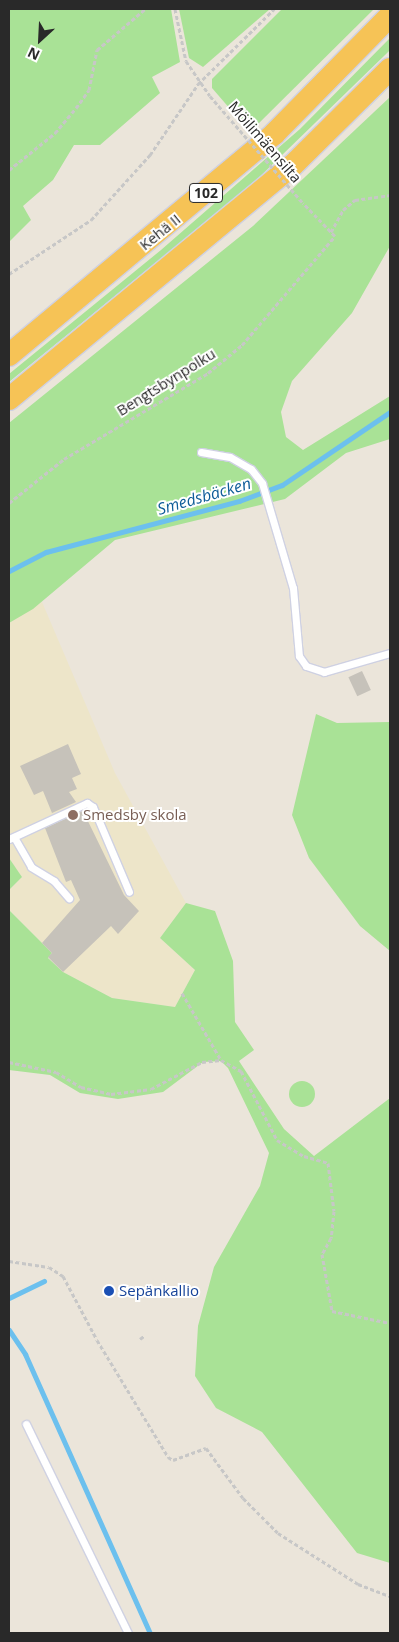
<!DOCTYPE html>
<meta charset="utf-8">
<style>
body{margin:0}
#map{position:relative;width:399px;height:1642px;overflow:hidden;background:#ebe5da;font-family:"Open Sans",sans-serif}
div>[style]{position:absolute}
.education>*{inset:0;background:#ede5c9}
.green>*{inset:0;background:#a9e296}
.round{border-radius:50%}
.stream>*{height:5px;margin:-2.5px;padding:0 2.5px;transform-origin:2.5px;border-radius:2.5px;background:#6cc0ee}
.building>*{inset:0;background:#c6c2ba;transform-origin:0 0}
.path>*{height:3px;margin-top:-1.5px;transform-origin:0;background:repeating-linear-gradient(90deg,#c7c7c7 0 4px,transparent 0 6.5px)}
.roads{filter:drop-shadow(1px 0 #cfd1e2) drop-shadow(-1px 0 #cfd1e2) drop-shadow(0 1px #cfd1e2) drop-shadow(0 -1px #cfd1e2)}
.service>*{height:7px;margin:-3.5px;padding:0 3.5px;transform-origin:3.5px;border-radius:3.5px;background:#fff}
.trunk>*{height:22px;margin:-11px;padding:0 11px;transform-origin:11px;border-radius:11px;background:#f6c356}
.path-bridge>*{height:3px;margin-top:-1.5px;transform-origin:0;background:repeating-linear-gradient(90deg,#c7c7c7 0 4px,transparent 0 6.5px)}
.dots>*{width:14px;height:14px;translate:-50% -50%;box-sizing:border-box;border:2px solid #fff;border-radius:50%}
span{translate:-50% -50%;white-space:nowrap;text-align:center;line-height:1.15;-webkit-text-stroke:4px #fff;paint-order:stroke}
.shield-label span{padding:1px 4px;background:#fff;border:1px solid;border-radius:4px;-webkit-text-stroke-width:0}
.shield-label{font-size:14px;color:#292929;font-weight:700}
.street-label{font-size:15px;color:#292929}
.education-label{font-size:15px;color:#785e54}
.left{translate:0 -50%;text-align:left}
.transit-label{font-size:15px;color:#164399}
.water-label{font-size:16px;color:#0e5c98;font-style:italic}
.frame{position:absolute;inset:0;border:10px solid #292929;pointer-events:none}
.north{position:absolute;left:15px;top:15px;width:50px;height:50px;-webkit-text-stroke:4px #fff;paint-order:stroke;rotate:205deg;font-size:14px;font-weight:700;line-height:20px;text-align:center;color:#292929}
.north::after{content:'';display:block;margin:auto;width:18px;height:22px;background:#292929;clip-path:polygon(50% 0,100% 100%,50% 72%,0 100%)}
</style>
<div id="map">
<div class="education">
<i style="clip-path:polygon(42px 602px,115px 773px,186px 903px,160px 938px,195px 970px,175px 1007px,112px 998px,63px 972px,48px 957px,52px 953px,9px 910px,9px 890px,22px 877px,9px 858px,9px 623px)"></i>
</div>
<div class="green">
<i style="clip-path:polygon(9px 9px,171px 9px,180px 62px,152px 77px,160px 93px,100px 145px,74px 145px,53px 180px,23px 206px,31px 220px,9px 242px)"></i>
<i style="clip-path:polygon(179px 9px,270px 9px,203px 67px,189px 58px)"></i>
<i style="clip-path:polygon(282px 9px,374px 9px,250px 132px,212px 88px,212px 79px)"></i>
<i style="clip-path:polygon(390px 38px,390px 50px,385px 55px,249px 187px,9px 382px,9px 374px,161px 250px,300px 129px)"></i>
<i style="clip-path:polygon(390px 97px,390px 246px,352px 313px,292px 381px,281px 412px,286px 437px,303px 450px,390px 396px,390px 439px,346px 453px,285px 499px,115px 540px,33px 609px,9px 623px,9px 423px,253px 226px)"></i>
<i style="clip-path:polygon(316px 714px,337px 723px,390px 722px,390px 951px,360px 926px,309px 858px,292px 815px)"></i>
<i style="clip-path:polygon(9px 858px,22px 877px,9px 890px)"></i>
<i style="clip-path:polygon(186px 903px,215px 911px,233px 961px,235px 1022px,254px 1050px,239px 1061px,284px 1129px,314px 1156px,390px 1098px,390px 1563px,357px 1553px,262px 1432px,216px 1408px,195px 1376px,198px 1326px,214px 1267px,260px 1186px,269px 1153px,228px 1068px,221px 1061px,203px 1062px,163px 1092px,118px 1099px,80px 1093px,50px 1075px,9px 1070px,9px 910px,52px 953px,48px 958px,63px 972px,112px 998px,175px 1007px,195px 970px,160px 938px)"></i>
<i class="round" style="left:289px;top:1081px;width:26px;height:26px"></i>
</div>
<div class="stream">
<i style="left:9px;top:571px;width:42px;rotate:-27.2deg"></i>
<i style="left:46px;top:552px;width:200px;rotate:-14.8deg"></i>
<i style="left:239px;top:501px;width:46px;rotate:-20.4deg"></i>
<i style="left:282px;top:485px;width:130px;rotate:-34.1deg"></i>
<i style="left:9px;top:1298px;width:39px;rotate:-26deg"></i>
<i style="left:9px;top:1330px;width:29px;rotate:56deg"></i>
<i style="left:25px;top:1354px;width:306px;rotate:65.9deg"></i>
</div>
<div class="building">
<i style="left:362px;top:671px;width:21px;height:15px;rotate:65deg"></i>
<i style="clip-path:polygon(68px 744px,81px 774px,72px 778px,77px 789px,69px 792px,76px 802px,52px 813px,43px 791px,34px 795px,20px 766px)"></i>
<i style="clip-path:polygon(83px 811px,124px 895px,139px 911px,118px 934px,111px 926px,63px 972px,48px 957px,52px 953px,42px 943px,80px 900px,71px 880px,66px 882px,45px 828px)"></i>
</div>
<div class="path">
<i style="left:175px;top:9px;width:53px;rotate:78.1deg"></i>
<i style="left:186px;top:61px;width:42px;rotate:55.6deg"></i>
<i style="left:9px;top:170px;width:59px;rotate:-38.8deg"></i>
<i style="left:55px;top:133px;width:33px;rotate:-50deg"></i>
<i style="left:76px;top:108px;width:22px;rotate:-54deg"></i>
<i style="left:89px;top:90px;width:41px;rotate:-78.7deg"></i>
<i style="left:97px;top:50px;width:63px;rotate:-40.5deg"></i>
<i style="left:331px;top:232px;width:25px;rotate:-61deg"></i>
<i style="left:343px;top:210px;width:16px;rotate:-40deg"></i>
<i style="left:355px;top:200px;width:35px;rotate:-8deg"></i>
<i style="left:9px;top:274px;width:98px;rotate:-33.4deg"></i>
<i style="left:91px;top:220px;width:88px;rotate:-47.8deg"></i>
<i style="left:150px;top:155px;width:86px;rotate:-55.9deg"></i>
<i style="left:198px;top:84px;width:107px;rotate:-44.6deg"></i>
<i style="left:9px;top:503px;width:70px;rotate:-38.7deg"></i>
<i style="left:64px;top:459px;width:168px;rotate:-30.8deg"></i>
<i style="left:208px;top:373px;width:44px;rotate:-39.5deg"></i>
<i style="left:242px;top:345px;width:143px;rotate:-49.5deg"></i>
<i style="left:335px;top:236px;width:46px;rotate:-134.1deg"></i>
<i style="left:182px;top:993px;width:78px;rotate:59.8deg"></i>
<i style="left:9px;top:1062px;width:48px;rotate:12deg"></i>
<i style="left:56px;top:1072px;width:29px;rotate:31deg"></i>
<i style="left:81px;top:1087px;width:31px;rotate:13deg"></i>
<i style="left:111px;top:1094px;width:40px;rotate:-7.1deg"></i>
<i style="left:151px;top:1089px;width:58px;rotate:-27.9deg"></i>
<i style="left:202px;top:1062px;width:19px;rotate:-6deg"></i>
<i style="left:221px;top:1060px;width:23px;rotate:29deg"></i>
<i style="left:241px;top:1071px;width:78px;rotate:62.4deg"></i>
<i style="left:277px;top:1140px;width:31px;rotate:31deg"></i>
<i style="left:304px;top:1156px;width:25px;rotate:16deg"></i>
<i style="left:328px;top:1163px;width:48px;rotate:82.9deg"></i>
<i style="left:334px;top:1211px;width:27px;rotate:96deg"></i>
<i style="left:331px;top:1238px;width:18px;rotate:119deg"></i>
<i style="left:322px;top:1254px;width:58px;rotate:80deg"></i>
<i style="left:332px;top:1311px;width:59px;rotate:11.7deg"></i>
<i style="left:9px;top:1261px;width:40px;rotate:8.5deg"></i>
<i style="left:49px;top:1267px;width:17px;rotate:33deg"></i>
<i style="left:63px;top:1276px;width:72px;rotate:62deg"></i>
<i style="left:97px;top:1340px;width:137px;rotate:58.7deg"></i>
<i style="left:168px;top:1457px;width:6px;rotate:31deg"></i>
<i style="left:173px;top:1460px;width:35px;rotate:-20deg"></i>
<i style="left:206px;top:1448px;width:62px;rotate:53.5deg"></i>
<i style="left:243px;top:1498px;width:49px;rotate:45deg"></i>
<i style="left:278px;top:1533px;width:95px;rotate:32.5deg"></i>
<i style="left:358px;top:1584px;width:34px;rotate:21deg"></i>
<i style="left:140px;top:1339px;width:5px;rotate:-37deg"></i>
</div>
<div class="roads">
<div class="service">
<i style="left:201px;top:452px;width:29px;rotate:10deg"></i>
<i style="left:230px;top:457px;width:24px;rotate:30deg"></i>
<i style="left:251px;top:469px;width:18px;rotate:52deg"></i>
<i style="left:262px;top:483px;width:109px;rotate:73.6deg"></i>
<i style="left:293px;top:588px;width:68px;rotate:85deg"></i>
<i style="left:299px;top:656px;width:12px;rotate:55deg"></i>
<i style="left:306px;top:666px;width:19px;rotate:18deg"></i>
<i style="left:324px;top:672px;width:69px;rotate:-16.1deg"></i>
<i style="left:14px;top:837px;width:34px;rotate:60deg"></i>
<i style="left:31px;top:867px;width:27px;rotate:31deg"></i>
<i style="left:54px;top:881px;width:23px;rotate:49deg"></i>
<i style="left:9px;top:839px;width:86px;rotate:-24.8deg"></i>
<i style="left:87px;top:803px;width:7px;rotate:34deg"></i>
<i style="left:93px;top:807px;width:92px;rotate:67deg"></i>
<i style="left:26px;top:1424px;width:233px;rotate:64deg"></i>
</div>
<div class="trunk">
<i style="left:9px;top:355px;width:345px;rotate:-39.8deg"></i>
<i style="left:274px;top:134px;width:165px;rotate:-45.5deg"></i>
<i style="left:9px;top:399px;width:367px;rotate:-39.5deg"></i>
<i style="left:292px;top:166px;width:138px;rotate:-44.7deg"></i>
</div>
</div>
<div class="path-bridge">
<i style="left:210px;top:96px;width:142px;rotate:49deg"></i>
</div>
<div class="dots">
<i style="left:73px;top:815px;background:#8d6e63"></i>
<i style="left:109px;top:1291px;background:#1a4fb4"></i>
</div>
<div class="shield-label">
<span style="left:206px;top:193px">102</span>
</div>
<div class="street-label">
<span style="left:265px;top:142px;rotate:49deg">Möilimäensilta</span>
<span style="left:160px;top:232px;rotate:-39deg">Kehä II</span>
<span style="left:166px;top:382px;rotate:-32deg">Bengtsbynpolku</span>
</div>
<div class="education-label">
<span class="left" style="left:83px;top:815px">Smedsby skola</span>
</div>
<div class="transit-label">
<span class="left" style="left:119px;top:1291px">Sepänkallio</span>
</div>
<div class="water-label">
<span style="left:204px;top:496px;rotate:-16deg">Smedsbäcken</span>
</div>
<div class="frame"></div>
<div class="north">N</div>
</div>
